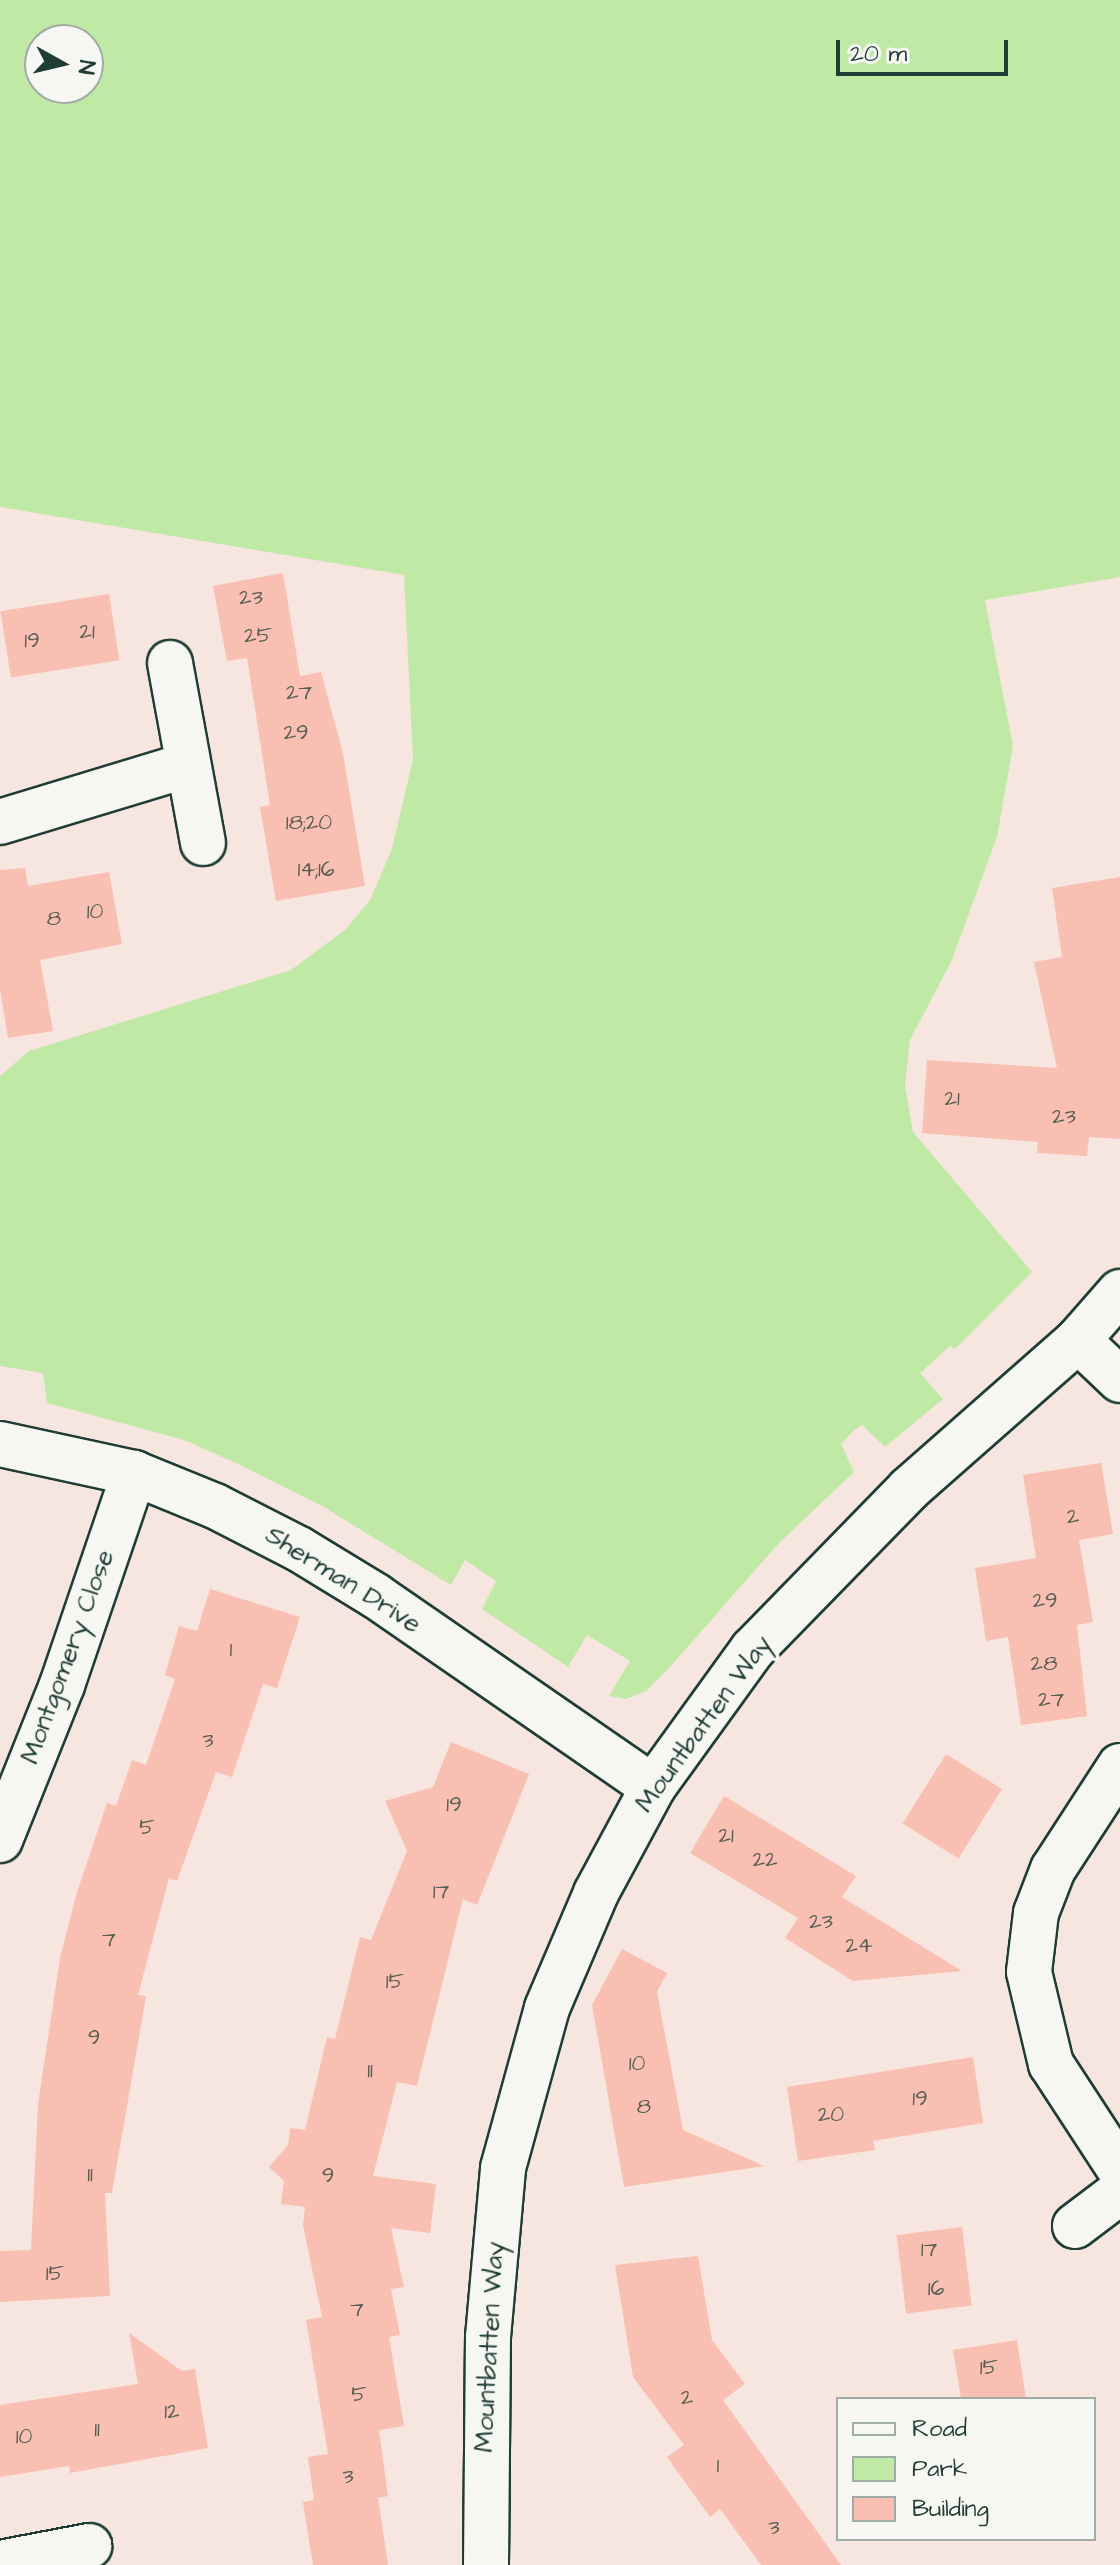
<!DOCTYPE html>
<style>
body{margin:0}
#map{position:relative;width:1120px;height:2565px;overflow:hidden;background:#f7e6df;font-family:"Architects Daughter",sans-serif}
div>[style]{position:absolute}
.green>*{inset:0;background:#c0e9a5}
.building>*{inset:0;background:#f9bfb2;transform-origin:0 0}
.roads{filter:drop-shadow(2px 0 #1f3d34) drop-shadow(-2px 0 #1f3d34) drop-shadow(0 2px #1f3d34) drop-shadow(0 -2px #1f3d34)}
.minor>*{height:44px;margin:-22px;padding:0 22px;transform-origin:22px;border-radius:22px;background:#f6f6f2}
span{translate:-50% -50%;white-space:nowrap;text-align:center;line-height:1.15;-webkit-text-stroke:7px #f6f6f2;paint-order:stroke}
.number-label{font-size:22px;color:#565e54}
.number-label span{-webkit-text-stroke-width:0}
.street-label{font-size:26px;color:#1f3d34}
.legend{position:absolute;left:836px;top:2397px;width:260px;height:144px;box-sizing:border-box;background:#f6f6f2;border:2px solid #a0aca6;margin:0;padding:10px 14px;list-style:none;font-size:24px;color:#1f3d34}
.legend li{display:flex;align-items:center;gap:16px;height:40px}
.legend b{width:40px;border:2px solid #a0aca6}
.north{position:absolute;left:24px;top:24px;width:80px;height:80px;box-sizing:border-box;background:#f6f6f2;border:2px solid #a0aca6;border-radius:50%;rotate:98deg;font-size:22px;font-weight:700;line-height:32px;text-align:center;color:#1f3d34}
.north::after{content:'';display:block;margin:auto;width:28px;height:36px;background:#1f3d34;clip-path:polygon(50% 0,100% 100%,50% 72%,0 100%)}
.scale{position:absolute;left:836px;top:40px;width:172px;height:36px;box-sizing:border-box;border:4px solid #1f3d34;border-top:0;padding-left:10px;font-size:24px;line-height:28px;white-space:nowrap;color:#1f3d34;-webkit-text-stroke:6px #f6f6f2;paint-order:stroke}
</style>
<div id="map">
<div class="green">
<i style="clip-path:polygon(evenodd,0 0,1120px 0,1120px 577px,985px 600px,1013px 746px,997px 837px,951px 962px,910px 1040px,905px 1086px,913px 1132px,1032px 1272px,955px 1349px,950px 1346px,920px 1373px,943px 1399px,885px 1447px,862px 1425px,853px 1431px,841px 1444px,854px 1472px,778px 1544px,669px 1668px,646px 1691px,626px 1699px,609px 1696px,630px 1661px,587px 1635px,568px 1667px,482px 1609px,496px 1581px,465px 1560px,451px 1585px,322px 1506px,238px 1464px,184px 1440px,47px 1403px,43px 1373px,0 1366px,0 1076px,29px 1051px,291px 970px,346px 929px,370px 900px,392px 849px,413px 759px,404px 575px,0 507px,0 0,88px 40px,88px 88px,40px 88px,40px 40px,88px 40px)"></i>
</div>
<div class="building">
<i style="clip-path:polygon(283px 573px,300px 676px,321px 672px,343px 753px,365px 886px,276px 901px,260px 807px,270px 805px,247px 658px,227px 661px,213px 586px)"></i>
<i style="left:109px;top:594px;width:67px;height:110px;rotate:81deg"></i>
<i style="clip-path:polygon(25px 868px,28px 886px,109px 872px,122px 944px,40px 960px,53px 1031px,8px 1038px,0 989px,0 870px)"></i>
<i style="clip-path:polygon(1120px 877px,1120px 1139px,1089px 1137px,1087px 1156px,1037px 1153px,1038px 1142px,922px 1133px,927px 1060px,1057px 1068px,1034px 962px,1062px 957px,1052px 888px)"></i>
<i style="clip-path:polygon(1101px 1463px,1113px 1534px,1079px 1540px,1093px 1622px,1077px 1625px,1087px 1716px,1021px 1725px,1008px 1637px,986px 1641px,975px 1568px,1036px 1558px,1023px 1475px)"></i>
<i style="clip-path:polygon(210px 1589px,300px 1617px,277px 1688px,263px 1684px,232px 1777px,216px 1772px,177px 1881px,169px 1878px,138px 1995px,146px 1996px,112px 2193px,105px 2193px,110px 2296px,0 2302px,0 2251px,31px 2250px,38px 2104px,60px 1958px,77px 1892px,107px 1803px,116px 1806px,132px 1760px,146px 1765px,175px 1679px,165px 1675px,179px 1626px,197px 1631px)"></i>
<i style="clip-path:polygon(451px 1742px,529px 1774px,477px 1905px,463px 1899px,417px 2086px,397px 2082px,373px 2176px,436px 2184px,430px 2233px,391px 2228px,404px 2287px,391px 2289px,400px 2335px,389px 2337px,404px 2426px,379px 2430px,388px 2496px,378px 2498px,388px 2565px,313px 2565px,303px 2502px,314px 2500px,308px 2457px,328px 2454px,306px 2320px,322px 2317px,303px 2225px,305px 2207px,281px 2204px,284px 2181px,269px 2167px,288px 2145px,290px 2128px,305px 2130px,327px 2037px,335px 2039px,360px 1937px,371px 1940px,407px 1851px,385px 1801px,433px 1787px)"></i>
<i style="left:946px;top:1754px;width:66px;height:82px;rotate:32deg"></i>
<i style="clip-path:polygon(724px 1796px,856px 1876px,842px 1897px,962px 1971px,853px 1981px,785px 1938px,798px 1918px,690px 1853px)"></i>
<i style="clip-path:polygon(622px 1949px,667px 1973px,657px 1992px,683px 2130px,764px 2166px,624px 2187px,592px 2005px)"></i>
<i style="clip-path:polygon(973px 2057px,983px 2123px,873px 2141px,875px 2150px,798px 2161px,787px 2087px)"></i>
<i style="left:962px;top:2227px;width:79px;height:66px;rotate:83deg"></i>
<i style="clip-path:polygon(698px 2256px,712px 2340px,745px 2384px,723px 2400px,841px 2565px,761px 2565px,720px 2509px,710px 2517px,667px 2457px,684px 2445px,633px 2377px,615px 2265px)"></i>
<i style="clip-path:polygon(129px 2333px,182px 2371px,195px 2369px,208px 2448px,70px 2473px,69px 2466px,0 2477px,0 2405px,138px 2384px)"></i>
<i style="clip-path:polygon(1017px 2340px,1026px 2399px,961px 2399px,953px 2350px)"></i>
</div>
<div class="roads">
<div class="minor">
<i style="left:170px;top:663px;width:183px;rotate:79.6deg"></i>
<i style="left:0;top:822px;width:196px;rotate:-16.9deg"></i>
<i style="left:1078px;top:1340px;width:58px;rotate:43.6deg"></i>
<i style="left:0;top:1444px;width:137px;rotate:12.2deg"></i>
<i style="left:134px;top:1473px;width:87px;rotate:22.2deg"></i>
<i style="left:215px;top:1506px;width:94px;rotate:27.1deg"></i>
<i style="left:299px;top:1549px;width:90px;rotate:31.4deg"></i>
<i style="left:376px;top:1596px;width:336px;rotate:34.6deg"></i>
<i style="left:1120px;top:1766px;width:123px;rotate:123deg"></i>
<i style="left:1053px;top:1869px;width:47px;rotate:111.1deg"></i>
<i style="left:1036px;top:1913px;width:59px;rotate:96.8deg"></i>
<i style="left:1029px;top:1972px;width:95px;rotate:76.6deg"></i>
<i style="left:1051px;top:2064px;width:126px;rotate:56.9deg"></i>
<i style="left:0;top:1840px;width:167px;rotate:-68.2deg"></i>
<i style="left:62px;top:1685px;width:224px;rotate:-71.2deg"></i>
<i style="left:1075px;top:2226px;width:56px;rotate:-37.1deg"></i>
<i style="left:0;top:2563px;width:91px;rotate:-10.8deg"></i>
<i style="left:486px;top:2565px;width:228px;rotate:-89.5deg"></i>
<i style="left:488px;top:2337px;width:170px;rotate:-84.9deg"></i>
<i style="left:503px;top:2168px;width:166px;rotate:-74.6deg"></i>
<i style="left:547px;top:2008px;width:125px;rotate:-66.9deg"></i>
<i style="left:596px;top:1893px;width:120px;rotate:-61.7deg"></i>
<i style="left:653px;top:1787px;width:170px;rotate:-54.1deg"></i>
<i style="left:753px;top:1649px;width:223px;rotate:-45.7deg"></i>
<i style="left:909px;top:1489px;width:225px;rotate:-41.4deg"></i>
<i style="left:1078px;top:1340px;width:64px;rotate:-48.8deg"></i>
</div>
</div>
<div class="number-label">
<span style="left:251px;top:598px">23</span>
<span style="left:87px;top:632px">21</span>
<span style="left:258px;top:636px">25</span>
<span style="left:32px;top:641px">19</span>
<span style="left:299px;top:693px">27</span>
<span style="left:296px;top:733px">29</span>
<span style="left:309px;top:823px">18;20</span>
<span style="left:316px;top:870px">14;16</span>
<span style="left:95px;top:912px">10</span>
<span style="left:54px;top:919px">8</span>
<span style="left:952px;top:1099px">21</span>
<span style="left:1064px;top:1117px">23</span>
<span style="left:1073px;top:1517px">2</span>
<span style="left:1045px;top:1601px">29</span>
<span style="left:231px;top:1650px">1</span>
<span style="left:1044px;top:1664px">28</span>
<span style="left:1051px;top:1700px">27</span>
<span style="left:208px;top:1741px">3</span>
<span style="left:454px;top:1805px">19</span>
<span style="left:147px;top:1828px">5</span>
<span style="left:726px;top:1836px">21</span>
<span style="left:765px;top:1860px">22</span>
<span style="left:441px;top:1892px">17</span>
<span style="left:821px;top:1922px">23</span>
<span style="left:109px;top:1940px">7</span>
<span style="left:859px;top:1946px">24</span>
<span style="left:395px;top:1982px">15</span>
<span style="left:94px;top:2038px">9</span>
<span style="left:637px;top:2064px">10</span>
<span style="left:370px;top:2071px">11</span>
<span style="left:920px;top:2099px">19</span>
<span style="left:644px;top:2107px">8</span>
<span style="left:831px;top:2115px">20</span>
<span style="left:90px;top:2175px">11</span>
<span style="left:328px;top:2176px">9</span>
<span style="left:929px;top:2250px">17</span>
<span style="left:55px;top:2274px">15</span>
<span style="left:936px;top:2289px">16</span>
<span style="left:357px;top:2310px">7</span>
<span style="left:989px;top:2368px">15</span>
<span style="left:359px;top:2395px">5</span>
<span style="left:687px;top:2398px">2</span>
<span style="left:172px;top:2412px">12</span>
<span style="left:97px;top:2430px">11</span>
<span style="left:24px;top:2437px">10</span>
<span style="left:718px;top:2466px">1</span>
<span style="left:348px;top:2477px">3</span>
<span style="left:774px;top:2528px">3</span>
</div>
<div class="street-label">
<span style="left:343px;top:1580px;rotate:32deg">Sherman Drive</span>
<span style="left:68px;top:1657px;rotate:-70deg">Montgomery Close</span>
<span style="left:704px;top:1724px;rotate:-54deg">Mountbatten Way</span>
<span style="left:490px;top:2347px;rotate:-87deg">Mountbatten Way</span>
</div>
<ul class="legend">
<li><b style="height:10px;background:#f6f6f2"></b>Road</li>
<li><b style="height:22px;background:#c0e9a5"></b>Park</li>
<li><b style="height:22px;background:#f9bfb2"></b>Building</li>
</ul>
<div class="north">N</div>
<div class="scale">20 m</div>
</div>
